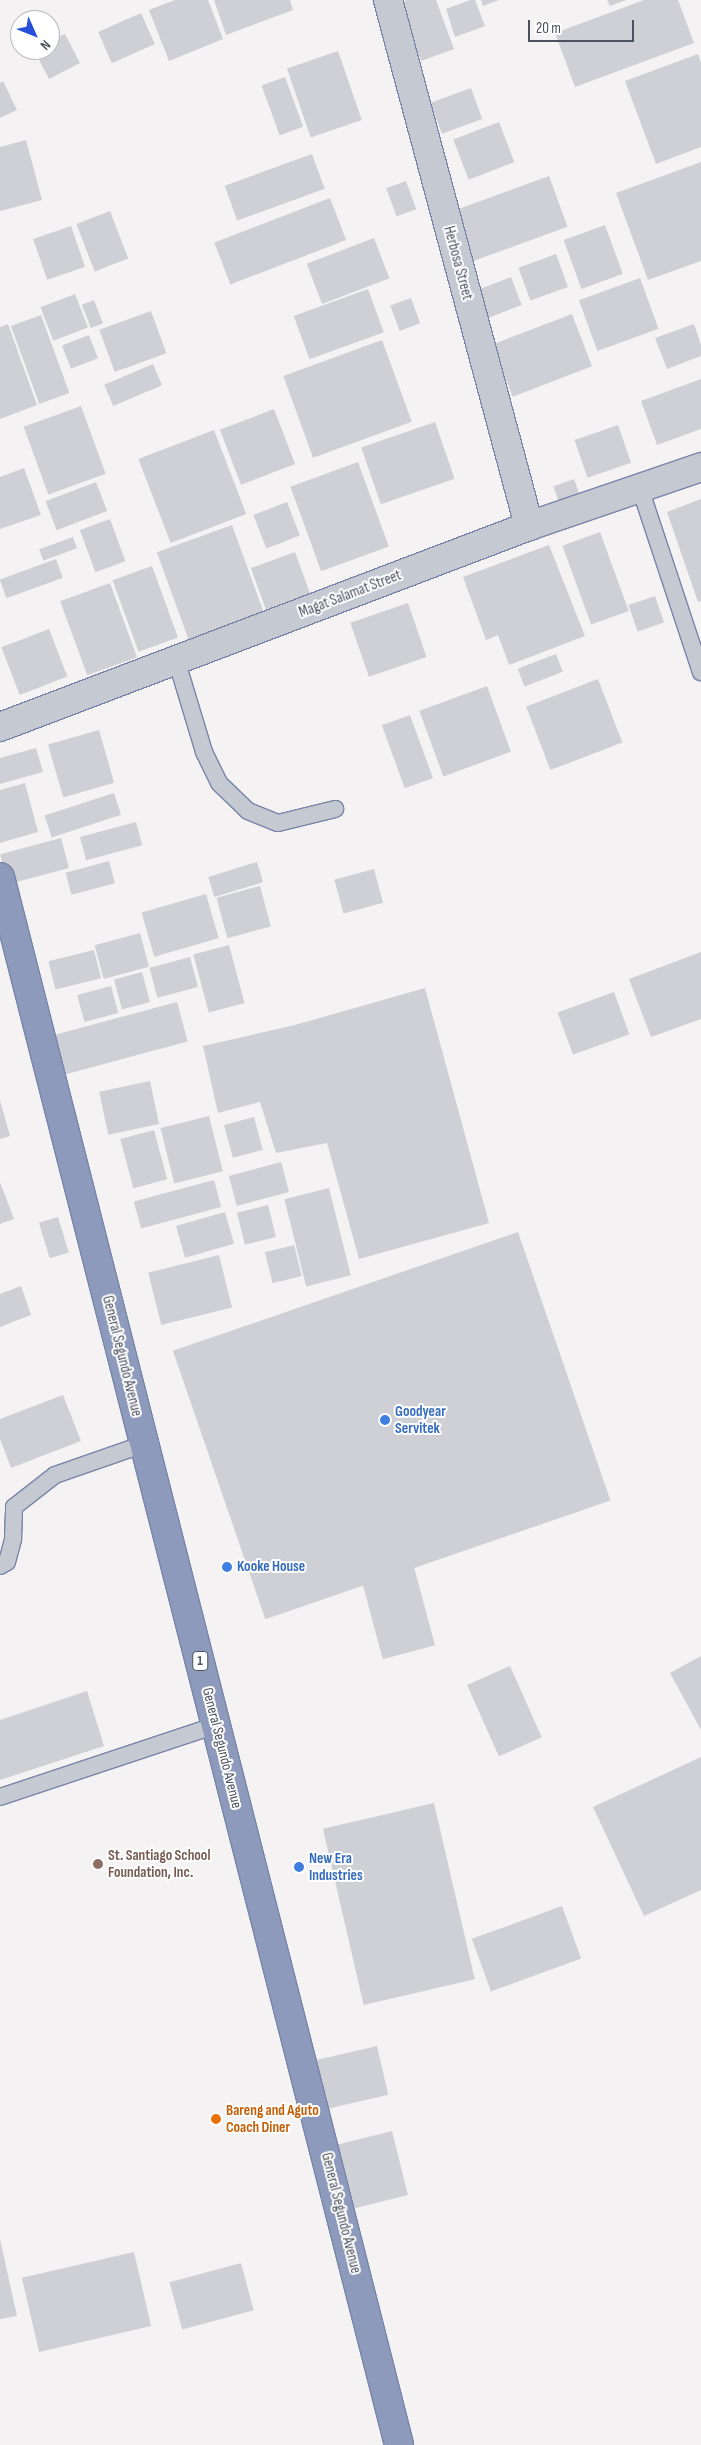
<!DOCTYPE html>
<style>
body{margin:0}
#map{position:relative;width:701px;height:2445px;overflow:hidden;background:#f4f2f2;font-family:"Sofia Sans Condensed",sans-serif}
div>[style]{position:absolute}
.building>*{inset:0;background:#cfd0d6;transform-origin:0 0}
.roads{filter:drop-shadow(1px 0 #7985a8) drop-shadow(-1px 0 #7985a8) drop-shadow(0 1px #7985a8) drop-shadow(0 -1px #7985a8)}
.lane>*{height:16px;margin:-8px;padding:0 8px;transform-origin:8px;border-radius:8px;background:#c4c9d2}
.street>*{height:28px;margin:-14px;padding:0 14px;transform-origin:14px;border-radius:14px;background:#c4c9d2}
.highway>*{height:28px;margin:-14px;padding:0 14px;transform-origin:14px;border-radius:14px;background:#8e9abc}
.dots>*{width:14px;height:14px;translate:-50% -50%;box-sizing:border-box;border:2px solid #fff;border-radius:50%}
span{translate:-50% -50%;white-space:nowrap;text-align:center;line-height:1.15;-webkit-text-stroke:4px #fff;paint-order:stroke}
.shield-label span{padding:1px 4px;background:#fff;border:1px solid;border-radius:4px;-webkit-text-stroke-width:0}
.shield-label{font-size:14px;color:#4b515e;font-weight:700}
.street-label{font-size:15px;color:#4b515e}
.shop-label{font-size:15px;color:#366cbe;font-weight:700}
.left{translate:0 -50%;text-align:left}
.education-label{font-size:15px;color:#785e54;font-weight:700}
.food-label{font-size:15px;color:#c56008;font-weight:700}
.north{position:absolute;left:10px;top:10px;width:50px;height:50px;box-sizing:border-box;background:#fff;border:1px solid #b7b9bf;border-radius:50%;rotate:134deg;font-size:14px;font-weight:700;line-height:20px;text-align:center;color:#4b515e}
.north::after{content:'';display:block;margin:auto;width:18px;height:22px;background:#274fd9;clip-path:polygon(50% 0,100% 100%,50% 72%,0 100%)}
.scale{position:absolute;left:528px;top:20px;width:106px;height:22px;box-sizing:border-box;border:2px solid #4b515e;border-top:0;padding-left:6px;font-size:15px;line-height:18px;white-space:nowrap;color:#4b515e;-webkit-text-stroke:4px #fff;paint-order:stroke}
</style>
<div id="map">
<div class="building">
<i style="clip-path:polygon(175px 0,208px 0,223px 39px,169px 61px,149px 10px)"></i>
<i style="clip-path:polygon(214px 0,290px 0,293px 10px,226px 35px)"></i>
<i style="clip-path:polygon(407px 0,436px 0,454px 49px,421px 61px,400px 3px)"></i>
<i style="clip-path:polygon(470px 0,475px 0,485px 26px,455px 37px,446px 9px)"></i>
<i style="clip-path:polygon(481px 0,499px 0,483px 6px)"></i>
<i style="clip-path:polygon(607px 0,626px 0,610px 6px)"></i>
<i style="clip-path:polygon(644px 0,678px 0,694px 43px,575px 87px,555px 33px)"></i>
<i style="left:141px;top:13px;width:34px;height:47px;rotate:66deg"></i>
<i style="clip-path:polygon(65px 34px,80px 63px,49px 79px,34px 50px,50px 50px,50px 41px)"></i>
<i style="left:338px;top:51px;width:73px;height:54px;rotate:71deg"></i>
<i style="clip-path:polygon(698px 54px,701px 62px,701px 147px,656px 164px,625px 81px)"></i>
<i style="left:285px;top:77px;width:53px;height:25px;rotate:70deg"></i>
<i style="clip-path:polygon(3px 81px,17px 110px,0 118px,0 83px)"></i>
<i style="left:471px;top:88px;width:33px;height:43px;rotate:70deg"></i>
<i style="left:499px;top:122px;width:43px;height:49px;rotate:69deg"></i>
<i style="clip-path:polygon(26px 140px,42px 200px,0 211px,0 147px)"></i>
<i style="left:312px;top:154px;width:37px;height:93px;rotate:70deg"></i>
<i style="clip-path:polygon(701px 162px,701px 261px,648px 280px,616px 193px)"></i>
<i style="left:549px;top:176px;width:54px;height:100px;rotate:70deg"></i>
<i style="left:406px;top:181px;width:30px;height:21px;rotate:70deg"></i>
<i style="left:330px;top:198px;width:45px;height:124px;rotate:69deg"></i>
<i style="left:110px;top:211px;width:51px;height:36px;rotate:69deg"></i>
<i style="left:605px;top:225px;width:52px;height:44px;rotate:70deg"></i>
<i style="left:71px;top:226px;width:43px;height:40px;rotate:71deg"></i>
<i style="left:374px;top:238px;width:43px;height:72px;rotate:69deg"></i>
<i style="left:556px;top:254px;width:35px;height:40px;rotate:70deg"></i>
<i style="left:511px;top:277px;width:30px;height:39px;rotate:69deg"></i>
<i style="left:640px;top:278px;width:54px;height:65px;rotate:70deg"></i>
<i style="left:368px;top:289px;width:46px;height:79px;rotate:70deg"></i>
<i style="left:75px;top:294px;width:36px;height:37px;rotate:69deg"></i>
<i style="left:411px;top:298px;width:27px;height:22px;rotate:70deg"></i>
<i style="left:94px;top:300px;width:25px;height:13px;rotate:69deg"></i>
<i style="left:151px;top:311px;width:45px;height:55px;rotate:70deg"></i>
<i style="left:572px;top:314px;width:56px;height:85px;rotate:69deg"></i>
<i style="left:41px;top:315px;width:83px;height:32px;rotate:70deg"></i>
<i style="clip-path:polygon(8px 324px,37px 405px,0 419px,0 327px)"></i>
<i style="clip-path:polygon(694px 324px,701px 345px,701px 356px,667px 369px,655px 338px)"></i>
<i style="left:89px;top:335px;width:25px;height:29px;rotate:69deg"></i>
<i style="left:382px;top:340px;width:87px;height:105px;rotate:70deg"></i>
<i style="left:153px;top:364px;width:23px;height:53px;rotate:67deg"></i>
<i style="clip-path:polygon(701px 379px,701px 429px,657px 445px,641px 401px)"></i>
<i style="left:81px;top:406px;width:72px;height:61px;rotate:70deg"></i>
<i style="left:274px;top:409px;width:59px;height:58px;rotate:69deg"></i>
<i style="left:435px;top:422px;width:60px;height:78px;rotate:71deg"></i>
<i style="left:618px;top:425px;width:40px;height:46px;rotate:71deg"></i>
<i style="left:214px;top:430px;width:90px;height:81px;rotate:69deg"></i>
<i style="left:358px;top:462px;width:90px;height:72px;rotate:70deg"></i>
<i style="clip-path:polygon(24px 468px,41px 515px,0 529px,0 477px)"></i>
<i style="left:574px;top:479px;width:15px;height:22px;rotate:70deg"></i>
<i style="left:96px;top:482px;width:31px;height:54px;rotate:69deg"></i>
<i style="clip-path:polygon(701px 499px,701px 601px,698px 602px,667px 512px)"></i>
<i style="left:287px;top:502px;width:36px;height:36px;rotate:69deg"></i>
<i style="left:110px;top:519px;width:45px;height:32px;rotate:70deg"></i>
<i style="left:232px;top:525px;width:96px;height:80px;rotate:70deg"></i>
<i style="left:600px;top:532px;width:84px;height:40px;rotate:70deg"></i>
<i style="left:73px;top:537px;width:12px;height:36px;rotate:70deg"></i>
<i style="clip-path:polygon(549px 545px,585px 636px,509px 665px,498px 635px,486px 640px,463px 577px)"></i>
<i style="left:295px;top:552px;width:44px;height:47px;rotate:70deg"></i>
<i style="left:56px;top:559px;width:20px;height:60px;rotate:70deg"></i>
<i style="left:152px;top:566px;width:76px;height:42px;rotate:70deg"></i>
<i style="left:110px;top:583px;width:79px;height:53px;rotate:70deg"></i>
<i style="left:655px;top:596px;width:28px;height:28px;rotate:71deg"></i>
<i style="left:408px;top:603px;width:57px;height:61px;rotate:71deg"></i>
<i style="left:49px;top:629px;width:51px;height:51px;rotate:69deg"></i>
<i style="left:556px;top:654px;width:19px;height:41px;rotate:69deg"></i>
<i style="left:598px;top:679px;width:68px;height:77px;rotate:69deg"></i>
<i style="left:487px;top:686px;width:70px;height:72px;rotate:70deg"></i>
<i style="left:410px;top:715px;width:67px;height:30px;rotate:70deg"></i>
<i style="left:99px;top:730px;width:55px;height:53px;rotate:74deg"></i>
<i style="clip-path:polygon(36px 748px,43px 772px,0 784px,0 758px)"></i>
<i style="clip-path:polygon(25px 783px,38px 832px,0 843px,0 790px)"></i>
<i style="left:114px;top:793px;width:23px;height:73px;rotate:72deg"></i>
<i style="left:136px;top:822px;width:24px;height:58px;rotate:75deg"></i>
<i style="left:61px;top:838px;width:31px;height:63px;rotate:75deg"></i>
<i style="left:109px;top:861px;width:23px;height:45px;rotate:75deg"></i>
<i style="left:257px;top:862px;width:21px;height:51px;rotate:73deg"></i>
<i style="left:374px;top:869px;width:35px;height:41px;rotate:75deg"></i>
<i style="left:260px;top:886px;width:42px;height:45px;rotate:75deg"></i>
<i style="left:206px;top:894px;width:46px;height:67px;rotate:74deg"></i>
<i style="left:140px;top:933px;width:35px;height:47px;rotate:75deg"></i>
<i style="left:229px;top:945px;width:60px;height:37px;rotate:75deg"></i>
<i style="left:94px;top:950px;width:29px;height:47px;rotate:76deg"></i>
<i style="clip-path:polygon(701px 952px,701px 1019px,651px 1037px,629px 979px)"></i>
<i style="left:190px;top:957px;width:31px;height:42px;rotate:75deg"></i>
<i style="left:142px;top:972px;width:31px;height:29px;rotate:75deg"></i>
<i style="left:111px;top:986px;width:28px;height:35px;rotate:75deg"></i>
<i style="clip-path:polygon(425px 988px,489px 1223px,359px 1259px,327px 1143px,276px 1153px,260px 1102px,218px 1113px,203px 1046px,295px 1025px)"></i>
<i style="left:614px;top:992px;width:45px;height:60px;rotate:70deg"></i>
<i style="left:177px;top:1002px;width:41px;height:129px;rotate:75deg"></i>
<i style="left:150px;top:1081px;width:44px;height:52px;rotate:78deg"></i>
<i style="clip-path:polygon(0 1100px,10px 1136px,0 1139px)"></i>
<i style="left:209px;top:1116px;width:57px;height:50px;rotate:76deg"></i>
<i style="left:254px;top:1117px;width:34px;height:31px;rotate:75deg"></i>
<i style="left:154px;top:1130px;width:51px;height:35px;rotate:75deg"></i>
<i style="left:281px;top:1162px;width:31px;height:54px;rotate:75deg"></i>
<i style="left:214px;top:1180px;width:28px;height:83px;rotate:75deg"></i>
<i style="clip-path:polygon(0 1182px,14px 1219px,0 1224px)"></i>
<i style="left:329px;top:1188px;width:90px;height:46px;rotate:76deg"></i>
<i style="left:268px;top:1205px;width:33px;height:32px;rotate:76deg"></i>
<i style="left:225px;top:1212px;width:33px;height:51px;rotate:74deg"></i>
<i style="left:58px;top:1217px;width:37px;height:20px;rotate:73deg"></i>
<i style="left:518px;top:1232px;width:284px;height:365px;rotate:71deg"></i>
<i style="left:294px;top:1245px;width:32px;height:30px;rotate:76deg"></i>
<i style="left:219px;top:1255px;width:54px;height:73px;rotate:76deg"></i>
<i style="clip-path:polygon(21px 1286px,31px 1315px,0 1327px,0 1294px)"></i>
<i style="clip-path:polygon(63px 1395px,81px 1441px,11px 1468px,0 1439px,0 1419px)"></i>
<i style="left:414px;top:1567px;width:81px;height:54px;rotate:75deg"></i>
<i style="clip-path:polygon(701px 1656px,701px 1730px,670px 1673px)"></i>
<i style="left:510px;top:1666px;width:78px;height:47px;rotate:66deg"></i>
<i style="clip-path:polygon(87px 1691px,104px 1746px,0 1780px,0 1720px)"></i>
<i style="clip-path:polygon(701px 1757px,701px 1890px,644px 1916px,593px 1807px)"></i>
<i style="left:434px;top:1803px;width:181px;height:114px;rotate:77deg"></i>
<i style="left:562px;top:1906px;width:56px;height:96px;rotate:70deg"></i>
<i style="left:377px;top:2046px;width:50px;height:62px;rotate:77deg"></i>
<i style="left:392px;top:2131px;width:66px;height:59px;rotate:76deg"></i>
<i style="clip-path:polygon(0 2239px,17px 2316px,0 2319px)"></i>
<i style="left:134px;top:2252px;width:76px;height:115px;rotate:77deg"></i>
<i style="left:241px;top:2263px;width:49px;height:74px;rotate:75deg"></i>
</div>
<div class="roads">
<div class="lane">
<i style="left:640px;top:488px;width:194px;rotate:71.7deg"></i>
<i style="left:176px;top:659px;width:97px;rotate:73.2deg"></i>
<i style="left:204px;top:752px;width:34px;rotate:64deg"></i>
<i style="left:219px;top:783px;width:40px;rotate:44deg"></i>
<i style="left:248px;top:811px;width:32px;rotate:22deg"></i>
<i style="left:278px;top:823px;width:59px;rotate:-13.8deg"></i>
<i style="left:0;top:1566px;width:8px;rotate:-30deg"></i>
<i style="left:7px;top:1562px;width:24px;rotate:-75deg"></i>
<i style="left:13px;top:1539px;width:32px;rotate:-88deg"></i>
<i style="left:14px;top:1507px;width:52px;rotate:-38deg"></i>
<i style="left:55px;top:1475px;width:94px;rotate:-19.2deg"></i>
<i style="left:0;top:1797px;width:229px;rotate:-18.4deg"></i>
</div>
<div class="street">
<i style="left:388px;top:0;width:545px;rotate:74.99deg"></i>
<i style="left:0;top:727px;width:566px;rotate:-20.8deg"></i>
<i style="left:529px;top:526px;width:182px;rotate:-18.9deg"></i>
</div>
<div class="highway">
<i style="left:0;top:877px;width:1618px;rotate:75.72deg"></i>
</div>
</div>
<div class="dots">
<i style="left:385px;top:1420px;background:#3f7fe0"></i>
<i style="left:227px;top:1567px;background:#3f7fe0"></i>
<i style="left:98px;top:1864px;background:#8d6e63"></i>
<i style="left:299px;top:1867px;background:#3f7fe0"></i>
<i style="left:216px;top:2119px;background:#e8710a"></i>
</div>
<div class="shield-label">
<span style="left:200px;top:1661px">1</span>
</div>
<div class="street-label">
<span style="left:458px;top:263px;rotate:75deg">Herbosa Street</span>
<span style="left:350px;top:594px;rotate:-21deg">Magat Salamat Street</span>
<span style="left:122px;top:1356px;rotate:76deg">General Segundo Avenue</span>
<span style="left:222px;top:1748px;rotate:76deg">General Segundo Avenue</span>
<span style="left:341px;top:2213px;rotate:76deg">General Segundo Avenue</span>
</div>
<div class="shop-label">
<span class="left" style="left:395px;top:1420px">Goodyear<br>Servitek</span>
<span class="left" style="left:237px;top:1567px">Kooke House</span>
<span class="left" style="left:309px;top:1867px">New Era<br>Industries</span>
</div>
<div class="education-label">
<span class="left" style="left:108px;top:1864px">St. Santiago School<br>Foundation, Inc.</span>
</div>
<div class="food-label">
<span class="left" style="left:226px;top:2119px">Bareng and Aguto<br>Coach Diner</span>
</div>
<div class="north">N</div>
<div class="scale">20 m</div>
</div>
